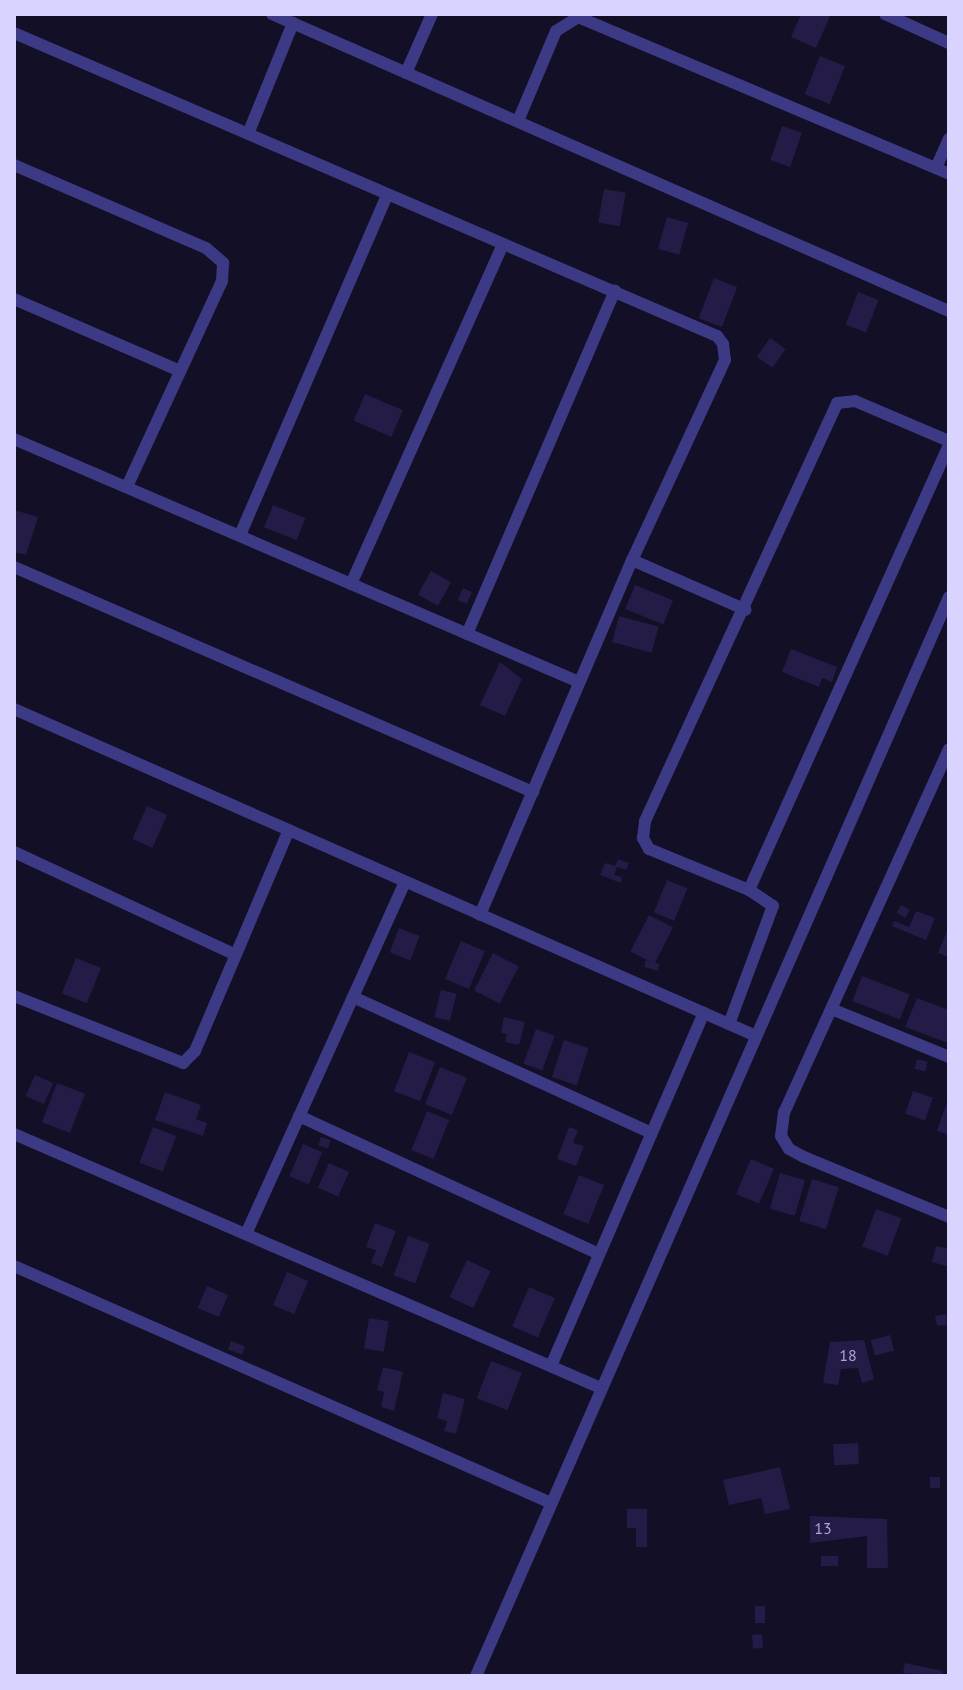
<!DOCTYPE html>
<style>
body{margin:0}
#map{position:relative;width:963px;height:1690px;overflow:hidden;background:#130f26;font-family:"PT Sans",sans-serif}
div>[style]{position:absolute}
.building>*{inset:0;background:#241b47;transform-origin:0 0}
.minor>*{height:12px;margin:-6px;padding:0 6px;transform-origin:6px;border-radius:6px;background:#3d3a85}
span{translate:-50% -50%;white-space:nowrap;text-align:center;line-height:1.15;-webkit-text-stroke:7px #130f26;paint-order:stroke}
.number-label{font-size:16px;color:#aca6d1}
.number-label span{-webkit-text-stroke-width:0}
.frame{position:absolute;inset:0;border:16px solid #d9d4ff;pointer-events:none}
</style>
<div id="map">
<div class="building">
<i style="clip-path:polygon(801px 14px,831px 14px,816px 48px,791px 37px)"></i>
<i style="left:820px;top:56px;width:27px;height:41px;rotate:22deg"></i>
<i style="left:782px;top:126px;width:21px;height:36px;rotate:19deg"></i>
<i style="left:604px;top:189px;width:22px;height:34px;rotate:10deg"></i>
<i style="left:667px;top:217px;width:22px;height:33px;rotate:16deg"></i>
<i style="left:714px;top:278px;width:25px;height:43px;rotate:21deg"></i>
<i style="left:858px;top:292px;width:22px;height:35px;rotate:21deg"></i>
<i style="left:770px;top:338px;width:19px;height:23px;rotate:35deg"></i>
<i style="left:365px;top:394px;width:41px;height:29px;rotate:23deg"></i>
<i style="left:273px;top:505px;width:35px;height:24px;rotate:22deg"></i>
<i style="clip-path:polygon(14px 510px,38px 517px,26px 555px,14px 552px)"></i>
<i style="left:431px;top:571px;width:23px;height:27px;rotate:29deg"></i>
<i style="left:635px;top:585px;width:41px;height:26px;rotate:22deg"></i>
<i style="left:463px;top:588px;width:10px;height:13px;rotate:24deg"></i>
<i style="left:619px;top:616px;width:41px;height:27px;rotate:15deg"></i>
<i style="clip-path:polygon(791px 649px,837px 667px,832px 682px,822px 678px,819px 687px,782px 672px)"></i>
<i style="clip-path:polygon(500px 662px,522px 679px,505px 716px,480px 705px)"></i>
<i style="left:147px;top:806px;width:22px;height:36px;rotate:24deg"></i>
<i style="clip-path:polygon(618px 859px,629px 863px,626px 870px,617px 867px,614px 875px,622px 877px,621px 883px,600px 875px,605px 863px,615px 866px)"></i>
<i style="left:667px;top:880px;width:22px;height:35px;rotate:22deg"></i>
<i style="left:901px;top:905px;width:10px;height:9px;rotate:29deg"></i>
<i style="clip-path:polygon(916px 911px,935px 918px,926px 940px,892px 926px,894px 921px,909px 927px)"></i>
<i style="left:649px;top:915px;width:27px;height:41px;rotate:27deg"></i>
<i style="clip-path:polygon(949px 926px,949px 957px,938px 953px)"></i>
<i style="left:399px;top:928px;width:22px;height:26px;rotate:21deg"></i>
<i style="left:461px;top:941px;width:26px;height:41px;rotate:23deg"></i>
<i style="left:493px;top:953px;width:29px;height:42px;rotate:27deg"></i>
<i style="left:76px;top:958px;width:27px;height:38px;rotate:22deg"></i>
<i style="left:646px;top:960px;width:14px;height:7px;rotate:17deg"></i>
<i style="left:862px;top:976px;width:51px;height:27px;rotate:21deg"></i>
<i style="left:441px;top:990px;width:16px;height:28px;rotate:14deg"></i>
<i style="clip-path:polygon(917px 998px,949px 1010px,948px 1043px,905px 1027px)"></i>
<i style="clip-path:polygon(504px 1017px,525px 1022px,519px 1045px,505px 1042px,507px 1034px,501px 1033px)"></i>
<i style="left:536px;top:1029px;width:20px;height:37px;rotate:20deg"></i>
<i style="left:564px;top:1040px;width:26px;height:39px;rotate:18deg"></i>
<i style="left:409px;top:1052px;width:28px;height:42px;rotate:21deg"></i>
<i style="left:917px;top:1059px;width:11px;height:10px;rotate:15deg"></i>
<i style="left:440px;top:1067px;width:29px;height:40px;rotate:22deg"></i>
<i style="left:35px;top:1075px;width:20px;height:23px;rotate:24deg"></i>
<i style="left:57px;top:1083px;width:30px;height:42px;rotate:21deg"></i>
<i style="left:913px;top:1091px;width:21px;height:24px;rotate:19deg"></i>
<i style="clip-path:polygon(165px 1092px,201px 1105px,196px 1119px,207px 1123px,203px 1136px,155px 1120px)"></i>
<i style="clip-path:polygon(949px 1096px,949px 1135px,937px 1131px)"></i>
<i style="left:427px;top:1111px;width:24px;height:42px;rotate:22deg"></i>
<i style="left:153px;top:1127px;width:25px;height:38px;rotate:21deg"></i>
<i style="clip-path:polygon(569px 1127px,578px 1130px,573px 1143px,584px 1146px,576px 1166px,557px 1159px)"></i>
<i style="left:321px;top:1137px;width:10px;height:9px;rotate:17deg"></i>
<i style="left:303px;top:1144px;width:21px;height:35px;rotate:23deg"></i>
<i style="left:751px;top:1159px;width:25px;height:38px;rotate:23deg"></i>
<i style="left:329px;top:1163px;width:22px;height:27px;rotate:24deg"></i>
<i style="left:780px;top:1173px;width:26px;height:37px;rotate:16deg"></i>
<i style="left:579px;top:1175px;width:27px;height:42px;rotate:22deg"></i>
<i style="left:812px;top:1179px;width:28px;height:44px;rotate:17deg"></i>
<i style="left:876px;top:1209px;width:27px;height:40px;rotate:20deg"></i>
<i style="clip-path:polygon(375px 1223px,396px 1231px,382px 1267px,371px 1263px,376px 1250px,366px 1247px)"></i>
<i style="left:408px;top:1236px;width:23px;height:42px;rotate:20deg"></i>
<i style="clip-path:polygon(936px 1246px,949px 1249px,949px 1267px,932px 1262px)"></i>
<i style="left:467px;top:1260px;width:26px;height:41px;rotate:25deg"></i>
<i style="left:287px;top:1272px;width:23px;height:36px;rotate:23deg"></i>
<i style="left:207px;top:1286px;width:23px;height:24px;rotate:23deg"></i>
<i style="left:529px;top:1287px;width:28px;height:43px;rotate:23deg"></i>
<i style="clip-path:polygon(946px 1314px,947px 1325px,937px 1326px,935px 1316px)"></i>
<i style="left:369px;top:1318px;width:20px;height:31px;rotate:9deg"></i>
<i style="left:890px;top:1335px;width:16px;height:20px;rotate:75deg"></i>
<i style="clip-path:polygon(864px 1340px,874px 1379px,862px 1383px,858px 1368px,841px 1369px,838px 1385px,823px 1383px,830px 1342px)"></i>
<i style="left:231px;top:1341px;width:15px;height:9px;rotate:20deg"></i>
<i style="left:491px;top:1361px;width:33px;height:40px;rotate:21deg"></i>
<i style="clip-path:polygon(383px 1367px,403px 1372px,394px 1411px,381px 1407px,384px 1392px,377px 1390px)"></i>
<i style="clip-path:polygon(443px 1393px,465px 1399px,456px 1434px,444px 1431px,447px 1421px,437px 1418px)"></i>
<i style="left:858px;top:1443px;width:21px;height:25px;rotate:87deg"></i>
<i style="clip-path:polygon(780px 1467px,790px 1509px,765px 1514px,761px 1498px,729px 1505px,723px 1480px)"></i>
<i style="left:930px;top:1477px;width:10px;height:11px"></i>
<i style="clip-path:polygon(627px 1509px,647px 1509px,647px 1547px,636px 1547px,636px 1528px,627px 1528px)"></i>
<i style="clip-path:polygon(810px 1516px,887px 1519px,888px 1568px,867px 1568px,867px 1536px,810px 1543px)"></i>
<i style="left:821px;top:1556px;width:17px;height:10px"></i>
<i style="left:755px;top:1606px;width:10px;height:17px"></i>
<i style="left:762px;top:1634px;width:14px;height:10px;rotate:86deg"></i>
<i style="clip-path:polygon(905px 1663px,943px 1671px,942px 1676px,903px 1673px)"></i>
</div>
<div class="minor">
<i style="left:272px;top:14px;width:739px;rotate:23.69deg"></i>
<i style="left:885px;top:14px;width:70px;rotate:24.4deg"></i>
<i style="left:14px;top:33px;width:766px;rotate:23.32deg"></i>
<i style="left:717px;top:336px;width:10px;rotate:53deg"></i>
<i style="left:723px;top:344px;width:16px;rotate:83deg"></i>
<i style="left:725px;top:360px;width:221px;rotate:114.9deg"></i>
<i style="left:632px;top:560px;width:386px;rotate:113.2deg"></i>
<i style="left:406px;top:73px;width:64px;rotate:-66.2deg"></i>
<i style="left:518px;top:121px;width:98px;rotate:-67.1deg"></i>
<i style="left:556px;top:31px;width:26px;rotate:-32deg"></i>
<i style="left:578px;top:17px;width:403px;rotate:22.9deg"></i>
<i style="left:248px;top:134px;width:120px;rotate:-67.9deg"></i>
<i style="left:14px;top:165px;width:209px;rotate:23.4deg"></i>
<i style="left:206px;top:248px;width:23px;rotate:41deg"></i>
<i style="left:223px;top:263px;width:18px;rotate:93deg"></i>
<i style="left:222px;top:281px;width:227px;rotate:114.8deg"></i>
<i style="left:936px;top:168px;width:32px;rotate:-66deg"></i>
<i style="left:14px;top:299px;width:181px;rotate:23.4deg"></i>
<i style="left:14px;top:439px;width:615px;rotate:23.27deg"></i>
<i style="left:240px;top:535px;width:369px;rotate:-66.6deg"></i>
<i style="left:632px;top:560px;width:124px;rotate:23.7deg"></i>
<i style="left:14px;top:567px;width:566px;rotate:23.44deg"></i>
<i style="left:351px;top:584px;width:372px;rotate:-65.9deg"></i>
<i style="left:467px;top:634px;width:374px;rotate:-66.7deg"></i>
<i style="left:14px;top:709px;width:809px;rotate:23.78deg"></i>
<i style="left:949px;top:749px;width:399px;rotate:114.4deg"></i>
<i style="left:784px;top:1112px;width:24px;rotate:97deg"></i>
<i style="left:781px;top:1136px;width:15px;rotate:58deg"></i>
<i style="left:789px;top:1149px;width:17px;rotate:28deg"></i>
<i style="left:804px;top:1157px;width:157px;rotate:22.5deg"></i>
<i style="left:14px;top:852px;width:242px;rotate:24.9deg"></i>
<i style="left:749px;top:890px;width:487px;rotate:-65.8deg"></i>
<i style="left:14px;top:996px;width:182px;rotate:21.6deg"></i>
<i style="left:183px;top:1063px;width:17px;rotate:-45deg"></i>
<i style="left:195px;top:1051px;width:240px;rotate:-67deg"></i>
<i style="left:353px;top:997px;width:328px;rotate:24.5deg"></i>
<i style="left:834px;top:1010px;width:124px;rotate:22.2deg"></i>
<i style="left:729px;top:1024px;width:126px;rotate:-69.6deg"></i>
<i style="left:773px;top:906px;width:29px;rotate:-146deg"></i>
<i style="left:749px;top:890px;width:108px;rotate:-157.7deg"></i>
<i style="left:649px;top:849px;width:13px;rotate:-119deg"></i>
<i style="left:643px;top:838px;width:17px;rotate:-83deg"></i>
<i style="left:645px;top:821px;width:460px;rotate:-65.3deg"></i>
<i style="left:837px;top:403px;width:18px;rotate:-6deg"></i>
<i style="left:855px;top:401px;width:102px;rotate:23.1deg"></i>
<i style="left:299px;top:1116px;width:330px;rotate:24.7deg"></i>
<i style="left:14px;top:1134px;width:640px;rotate:23.4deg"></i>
<i style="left:246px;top:1234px;width:386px;rotate:-65.7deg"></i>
<i style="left:14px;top:1266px;width:587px;rotate:23.81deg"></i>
<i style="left:551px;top:1366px;width:385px;rotate:-66.6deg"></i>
<i style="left:476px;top:1676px;width:1178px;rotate:-66.33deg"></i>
</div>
<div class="number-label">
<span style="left:848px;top:1355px">18</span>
<span style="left:823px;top:1528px">13</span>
</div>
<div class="frame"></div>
</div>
